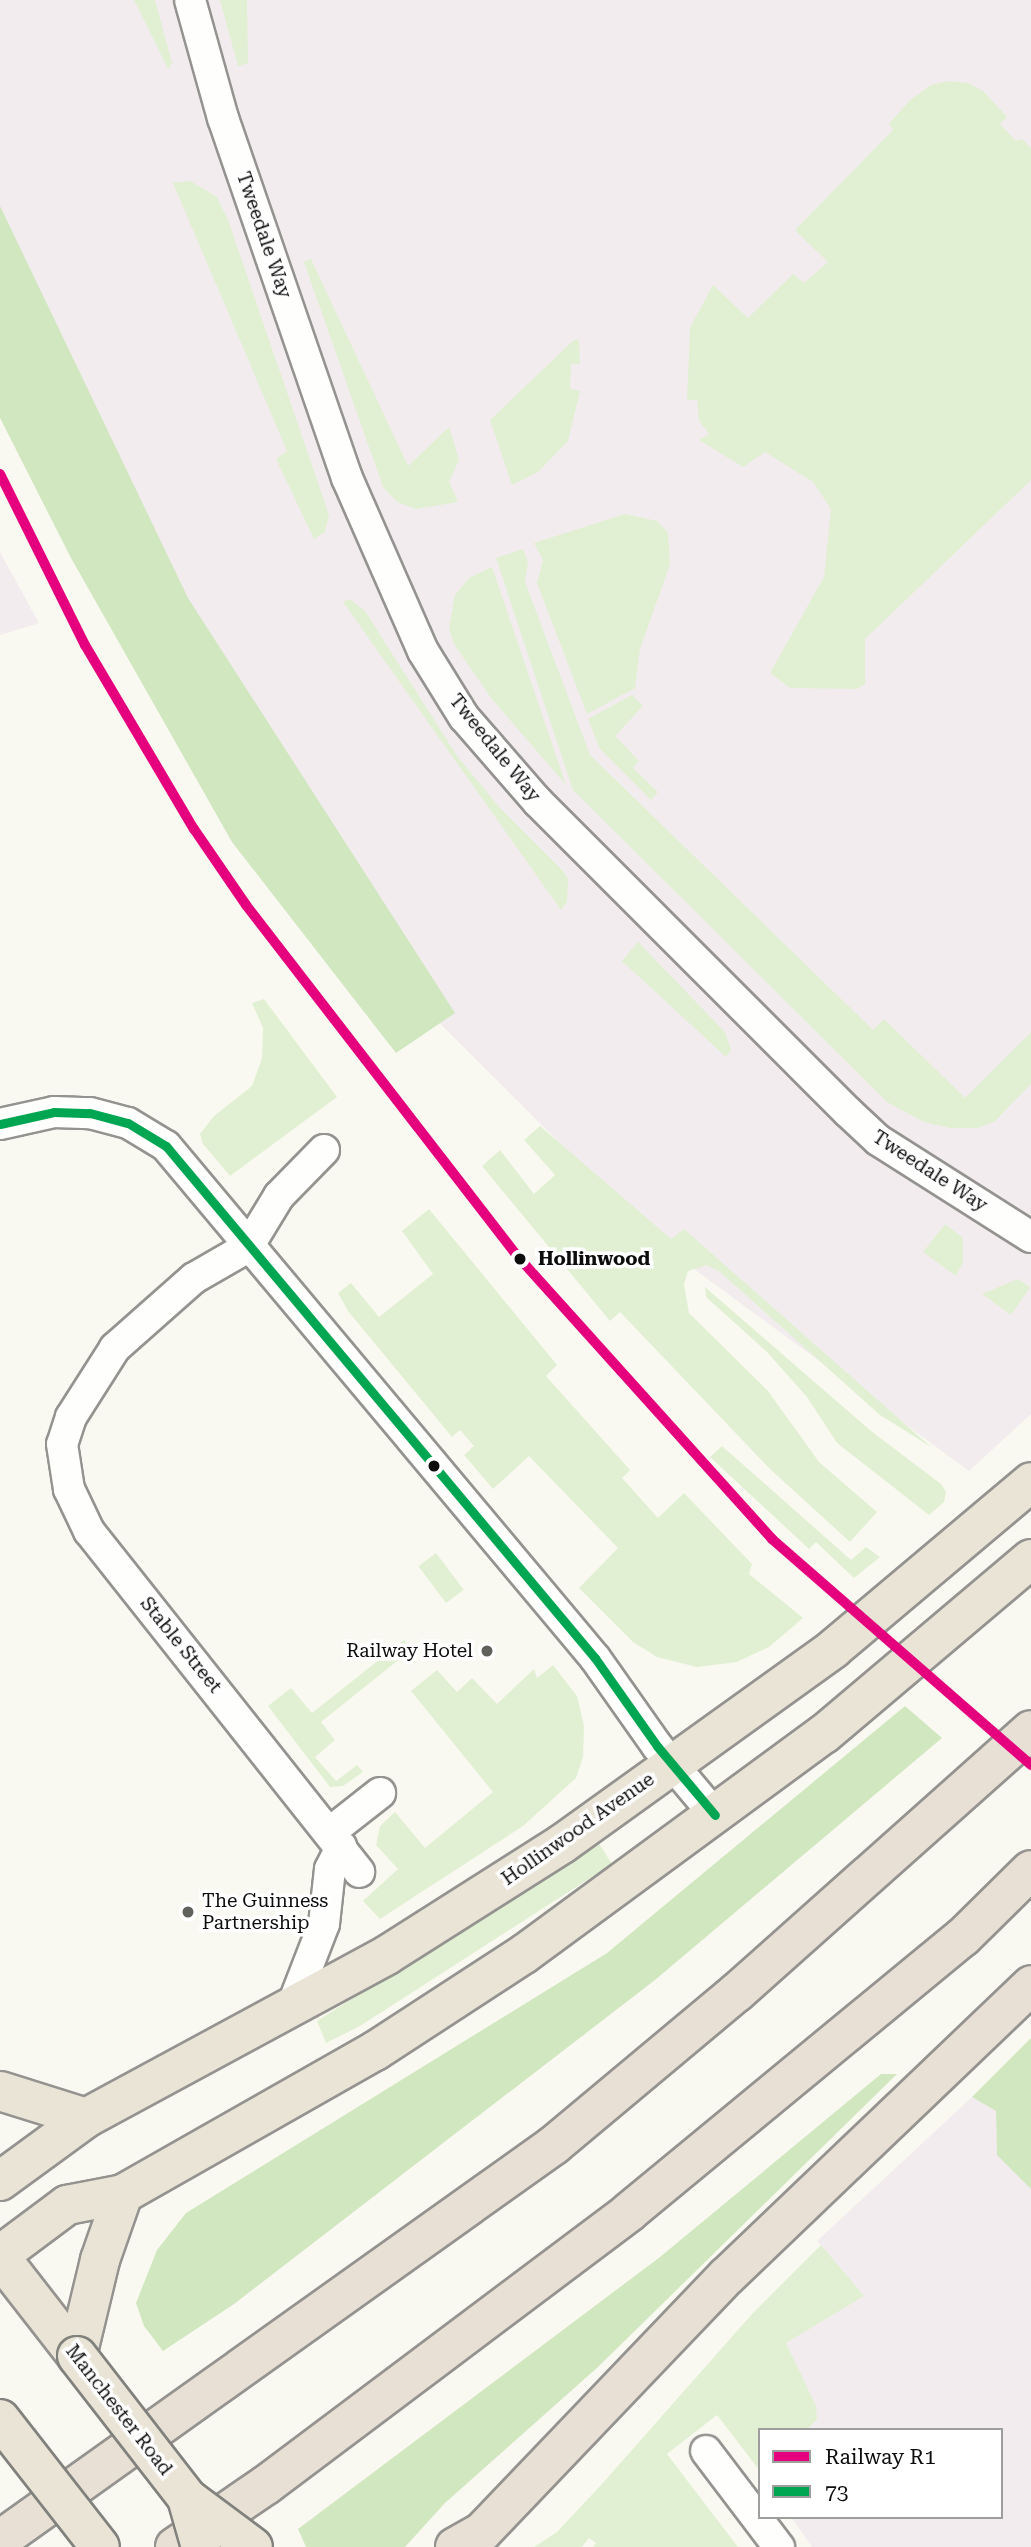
<!DOCTYPE html>
<style>
body{margin:0}
#map{position:relative;width:1031px;height:2547px;overflow:hidden;background:#faf9f1;font-family:"Roboto Serif",serif}
div>[style]{position:absolute}
.industrial>*{inset:0;background:#f2ecee}
.green>*{inset:0;background:#e1f0d2;transform-origin:0 0}
.forest>*{inset:0;background:#d1e7c0}
.roads{filter:drop-shadow(2px 0 #949390) drop-shadow(-2px 0 #949390) drop-shadow(0 2px #949390) drop-shadow(0 -2px #949390)}
.minor>*{height:30px;margin:-15px;padding:0 15px;transform-origin:15px;border-radius:15px;background:#fefefd}
.trunk>*{height:38px;margin:-19px;padding:0 19px;transform-origin:19px;border-radius:19px;background:#eae4d7}
.motorway>*{height:38px;margin:-19px;padding:0 19px;transform-origin:19px;border-radius:19px;background:#e9e0d5}
.bridges{filter:drop-shadow(2px 0 #81817d) drop-shadow(-2px 0 #81817d) drop-shadow(0 2px #81817d) drop-shadow(0 -2px #81817d)}
.trunk-bridge>*{height:38px;margin:-19px;padding:0 19px;transform-origin:19px;border-radius:19px;background:#eae4d7}
.bus-1>*{height:9px;margin:-4.5px;padding:0 4.5px;transform-origin:4.5px;border-radius:4.5px;background:#00a651}
.rail-1>*{height:10px;margin:-5px;padding:0 5px;transform-origin:5px;border-radius:5px;background:#e5007d}
.dots>*{width:19px;height:19px;translate:-50% -50%;box-sizing:border-box;border:4px solid #fff;border-radius:50%}
span{translate:-50% -50%;white-space:nowrap;text-align:center;line-height:1.15;-webkit-text-stroke:7px #fff;paint-order:stroke}
.street-label{font-size:19px;color:#0d0d0d}
.stop-label{font-size:19px;color:#0d0d0d;font-weight:700}
.left{translate:0 -50%;text-align:left}
.poi-label{font-size:19px;color:#0d0d0d}
.right{translate:-100% -50%;text-align:right}
.legend{position:absolute;left:758px;top:2428px;width:245px;height:91px;box-sizing:border-box;background:#fff;border:2px solid #9e9e9e;margin:0;padding:9px 12px;list-style:none;font-size:21px;color:#0d0d0d}
.legend li{display:flex;align-items:center;gap:14px;height:35px}
.legend b{width:35px;border:2px solid #9e9e9e}
</style>
<div id="map">
<div class="industrial">
<i style="clip-path:polygon(0 0,1031px 0,1031px 1414px,969px 1471px,664px 1247px,288px 872px,0 329px)"></i>
<i style="clip-path:polygon(0 552px,39px 623px,0 635px)"></i>
<i style="clip-path:polygon(972px 2097px,996px 2111px,997px 2152px,1031px 2189px,1031px 2547px,812px 2547px,791px 2517px,1001px 2517px,1001px 2430px,807px 2430px,817px 2419px,786px 2343px,863px 2296px,817px 2241px)"></i>
</div>
<div class="green">
<i style="clip-path:polygon(134px 0,155px 0,172px 63px,168px 69px)"></i>
<i style="clip-path:polygon(220px 0,247px 0,248px 63px,238px 66px)"></i>
<i style="clip-path:polygon(948px 81px,968px 83px,983px 91px,1007px 117px,1000px 124px,1016px 141px,1022px 139px,1031px 148px,1031px 480px,865px 639px,865px 684px,857px 689px,790px 688px,770px 673px,824px 577px,831px 509px,813px 482px,765px 452px,743px 467px,699px 440px,709px 434px,699px 420px,697px 400px,687px 400px,690px 328px,713px 285px,748px 318px,793px 274px,804px 283px,828px 262px,795px 230px,893px 130px,889px 124px,909px 101px,931px 85px)"></i>
<i style="clip-path:polygon(190px 181px,217px 197px,228px 220px,329px 515px,325px 532px,314px 539px,276px 459px,287px 451px,173px 183px)"></i>
<i style="clip-path:polygon(311px 259px,408px 466px,449px 427px,459px 460px,449px 482px,458px 502px,416px 509px,397px 502px,383px 487px,304px 262px)"></i>
<i style="clip-path:polygon(574px 340px,579px 340px,580px 364px,571px 364px,570px 389px,580px 391px,568px 441px,538px 472px,512px 485px,490px 420px)"></i>
<i style="clip-path:polygon(625px 514px,657px 521px,668px 533px,670px 564px,640px 649px,635px 688px,587px 714px,537px 583px,543px 560px,534px 543px)"></i>
<i style="clip-path:polygon(523px 549px,528px 562px,525px 582px,590px 755px,873px 1030px,884px 1019px,965px 1098px,1031px 1032px,1031px 1084px,994px 1122px,977px 1128px,951px 1128px,924px 1122px,887px 1102px,573px 790px,496px 558px)"></i>
<i style="clip-path:polygon(492px 567px,566px 785px,491px 698px,454px 644px,449px 627px,455px 595px,469px 578px)"></i>
<i style="clip-path:polygon(350px 599px,365px 611px,457px 756px,501px 809px,563px 871px,568px 879px,567px 902px,561px 910px,343px 602px)"></i>
<i style="clip-path:polygon(632px 695px,643px 706px,615px 736px,639px 761px,633px 768px,658px 792px,651px 800px,600px 749px,588px 719px)"></i>
<i style="clip-path:polygon(638px 942px,725px 1032px,731px 1050px,726px 1057px,622px 961px)"></i>
<i style="clip-path:polygon(264px 999px,337px 1097px,230px 1176px,203px 1144px,200px 1134px,214px 1116px,252px 1086px,262px 1058px,263px 1028px,252px 1003px)"></i>
<i style="clip-path:polygon(540px 1126px,671px 1239px,684px 1229px,931px 1447px,880px 1415px,720px 1272px,707px 1265px,688px 1271px,684px 1284px,689px 1313px,768px 1391px,819px 1462px,877px 1512px,850px 1542px,770px 1469px,620px 1312px,610px 1321px,482px 1166px,500px 1150px,534px 1194px,555px 1175px,524px 1140px)"></i>
<i style="clip-path:polygon(429px 1209px,557px 1365px,546px 1376px,630px 1470px,622px 1478px,658px 1518px,684px 1493px,752px 1564px,749px 1574px,803px 1618px,769px 1647px,737px 1662px,697px 1667px,657px 1657px,633px 1642px,579px 1588px,618px 1548px,529px 1456px,493px 1489px,464px 1455px,474px 1446px,460px 1430px,452px 1437px,348px 1311px,338px 1293px,351px 1283px,379px 1317px,433px 1274px,402px 1231px)"></i>
<i style="clip-path:polygon(945px 1224px,963px 1238px,963px 1262px,956px 1276px,923px 1252px)"></i>
<i style="clip-path:polygon(1018px 1279px,1030px 1287px,1011px 1315px,982px 1294px)"></i>
<i style="clip-path:polygon(705px 1287px,871px 1431px,941px 1484px,946px 1492px,944px 1502px,929px 1515px,837px 1443px,807px 1397px,767px 1352px,706px 1297px)"></i>
<i style="clip-path:polygon(722px 1446px,851px 1560px,866px 1547px,880px 1557px,854px 1578px,816px 1542px,809px 1549px,710px 1457px)"></i>
<i style="left:436px;top:1553px;width:46px;height:22px;rotate:53deg"></i>
<i style="clip-path:polygon(404px 1640px,412px 1649px,321px 1722px,335px 1740px,315px 1757px,336px 1781px,357px 1765px,363px 1772px,343px 1786px,330px 1787px,268px 1706px,291px 1688px,312px 1713px)"></i>
<i style="clip-path:polygon(553px 1665px,577px 1696px,584px 1726px,583px 1757px,576px 1778px,523px 1826px,380px 1919px,363px 1901px,398px 1869px,376px 1845px,380px 1826px,395px 1812px,425px 1848px,493px 1792px,411px 1691px,437px 1670px,457px 1692px,472px 1678px,497px 1704px,534px 1669px,537px 1678px)"></i>
<i style="clip-path:polygon(598px 1842px,612px 1864px,360px 2026px,326px 2043px,317px 2021px)"></i>
<i style="clip-path:polygon(821px 2245px,864px 2296px,786px 2343px,816px 2406px,817px 2419px,807px 2430px,760px 2430px,760px 2471px,717px 2415px,667px 2454px,738px 2547px,593px 2547px,596px 2543px,589px 2538px,582px 2547px,534px 2547px,557px 2532px,601px 2485px,752px 2314px)"></i>
</div>
<div class="forest">
<i style="clip-path:polygon(0 206px,188px 598px,455px 1013px,396px 1053px,232px 842px,71px 558px,0 418px)"></i>
<i style="clip-path:polygon(905px 1706px,942px 1738px,655px 1980px,234px 2304px,163px 2351px,144px 2326px,136px 2303px,157px 2250px,186px 2213px,607px 1953px)"></i>
<i style="clip-path:polygon(1031px 2038px,1031px 2189px,997px 2155px,996px 2111px,972px 2097px)"></i>
<i style="clip-path:polygon(881px 2074px,897px 2074px,598px 2367px,445px 2503px,405px 2547px,306px 2547px,298px 2529px,660px 2257px)"></i>
</div>
<div class="roads">
<div class="minor">
<i style="left:190px;top:0;width:123px;rotate:74.4deg"></i>
<i style="left:223px;top:118px;width:381px;rotate:71deg"></i>
<i style="left:347px;top:478px;width:189px;rotate:66.3deg"></i>
<i style="left:423px;top:651px;width:78px;rotate:58.2deg"></i>
<i style="left:464px;top:717px;width:113px;rotate:49deg"></i>
<i style="left:538px;top:802px;width:438px;rotate:45deg"></i>
<i style="left:848px;top:1112px;width:41px;rotate:43deg"></i>
<i style="left:878px;top:1140px;width:181px;rotate:32.4deg"></i>
<i style="left:0;top:1124px;width:55px;rotate:-12.5deg"></i>
<i style="left:54px;top:1112px;width:36px;rotate:2deg"></i>
<i style="left:90px;top:1113px;width:39px;rotate:15deg"></i>
<i style="left:128px;top:1123px;width:44px;rotate:31.2deg"></i>
<i style="left:166px;top:1146px;width:668px;rotate:50.04deg"></i>
<i style="left:595px;top:1658px;width:108px;rotate:54.8deg"></i>
<i style="left:657px;top:1746px;width:90px;rotate:50deg"></i>
<i style="left:324px;top:1150px;width:64px;rotate:134.4deg"></i>
<i style="left:279px;top:1196px;width:60px;rotate:121.3deg"></i>
<i style="left:248px;top:1247px;width:62px;rotate:150.1deg"></i>
<i style="left:194px;top:1278px;width:106px;rotate:138.5deg"></i>
<i style="left:115px;top:1348px;width:82px;rotate:122.5deg"></i>
<i style="left:71px;top:1417px;width:28px;rotate:108deg"></i>
<i style="left:62px;top:1444px;width:46px;rotate:81.2deg"></i>
<i style="left:69px;top:1489px;width:47px;rotate:64.5deg"></i>
<i style="left:89px;top:1531px;width:435px;rotate:51.6deg"></i>
<i style="left:329px;top:1833px;width:65px;rotate:-38.1deg"></i>
<i style="left:291px;top:2009px;width:91px;rotate:-68.8deg"></i>
<i style="left:324px;top:1924px;width:55px;rotate:-83.8deg"></i>
<i style="left:330px;top:1869px;width:25px;rotate:-63deg"></i>
<i style="left:706px;top:2451px;width:121px;rotate:52.8deg"></i>
</div>
<div class="trunk">
<i style="left:0;top:2091px;width:90px;rotate:17.4deg"></i>
<i style="left:0;top:2181px;width:107px;rotate:-36.2deg"></i>
<i style="left:86px;top:2118px;width:342px;rotate:-28.4deg"></i>
<i style="left:387px;top:1955px;width:207px;rotate:-32.4deg"></i>
<i style="left:562px;top:1844px;width:334px;rotate:-35.7deg"></i>
<i style="left:833px;top:1649px;width:259px;rotate:-40.1deg"></i>
<i style="left:0;top:2255px;width:84px;rotate:-36.7deg"></i>
<i style="left:67px;top:2205px;width:57px;rotate:-11.1deg"></i>
<i style="left:123px;top:2194px;width:290px;rotate:-29.6deg"></i>
<i style="left:375px;top:2051px;width:178px;rotate:-33.1deg"></i>
<i style="left:524px;top:1954px;width:372px;rotate:-36.3deg"></i>
<i style="left:824px;top:1734px;width:271px;rotate:-40.2deg"></i>
<i style="left:0;top:2257px;width:125px;rotate:52.1deg"></i>
<i style="left:77px;top:2356px;width:99px;rotate:-76.5deg"></i>
<i style="left:100px;top:2260px;width:70px;rotate:-70.8deg"></i>
</div>
<div class="motorway">
<i style="left:0;top:2540px;width:680px;rotate:-35.49deg"></i>
<i style="left:554px;top:2145px;width:237px;rotate:-39.9deg"></i>
<i style="left:736px;top:1993px;width:395px;rotate:-41.7deg"></i>
<i style="left:175px;top:2547px;width:110px;rotate:-34.3deg"></i>
<i style="left:266px;top:2485px;width:454px;rotate:-36.9deg"></i>
<i style="left:629px;top:2212px;width:433px;rotate:-39.5deg"></i>
<i style="left:963px;top:1937px;width:95px;rotate:-44.6deg"></i>
<i style="left:455px;top:2547px;width:31px;rotate:-29deg"></i>
<i style="left:482px;top:2532px;width:354px;rotate:-46.3deg"></i>
<i style="left:727px;top:2276px;width:421px;rotate:-43.7deg"></i>
</div>
</div>
<div class="bridges">
<div class="trunk-bridge">
<i style="left:77px;top:2356px;width:180px;rotate:52.2deg"></i>
<i style="left:187px;top:2498px;width:82px;rotate:36.6deg"></i>
<i style="left:0;top:2419px;width:162px;rotate:52deg"></i>
<i style="left:187px;top:2498px;width:51px;rotate:74.1deg"></i>
</div>
</div>
<div class="bus-1">
<i style="left:0;top:1124px;width:55px;rotate:-12.5deg"></i>
<i style="left:54px;top:1112px;width:36px;rotate:2deg"></i>
<i style="left:90px;top:1113px;width:39px;rotate:15deg"></i>
<i style="left:128px;top:1123px;width:44px;rotate:31.2deg"></i>
<i style="left:166px;top:1146px;width:668px;rotate:50.04deg"></i>
<i style="left:595px;top:1658px;width:108px;rotate:54.8deg"></i>
<i style="left:657px;top:1746px;width:90px;rotate:50deg"></i>
</div>
<div class="rail-1">
<i style="left:0;top:474px;width:191px;rotate:63.6deg"></i>
<i style="left:85px;top:645px;width:214px;rotate:59.4deg"></i>
<i style="left:194px;top:829px;width:92px;rotate:55.6deg"></i>
<i style="left:246px;top:905px;width:448px;rotate:52.3deg"></i>
<i style="left:520px;top:1259px;width:377px;rotate:48deg"></i>
<i style="left:772px;top:1539px;width:344px;rotate:41.1deg"></i>
</div>
<div class="dots">
<i style="left:520px;top:1259px;background:#0d0d0d"></i>
<i style="left:434px;top:1466px;background:#0d0d0d"></i>
<i style="left:487px;top:1651px;background:#60605d"></i>
<i style="left:188px;top:1912px;background:#60605d"></i>
</div>
<div class="street-label">
<span style="left:264px;top:235px;rotate:71deg">Tweedale Way</span>
<span style="left:495px;top:748px;rotate:51deg">Tweedale Way</span>
<span style="left:930px;top:1171px;rotate:33deg">Tweedale Way</span>
<span style="left:181px;top:1645px;rotate:51deg">Stable Street</span>
<span style="left:578px;top:1829px;rotate:-35deg">Hollinwood Avenue</span>
<span style="left:119px;top:2410px;rotate:52deg">Manchester Road</span>
</div>
<div class="stop-label">
<span class="left" style="left:538px;top:1259px">Hollinwood</span>
</div>
<div class="poi-label">
<span class="right" style="left:473px;top:1651px">Railway Hotel</span>
<span class="left" style="left:202px;top:1912px">The Guinness<br>Partnership</span>
</div>
<ul class="legend">
<li><b style="height:9px;background:#e5007d"></b>Railway R1</li>
<li><b style="height:9px;background:#00a651"></b>73</li>
</ul>
</div>
